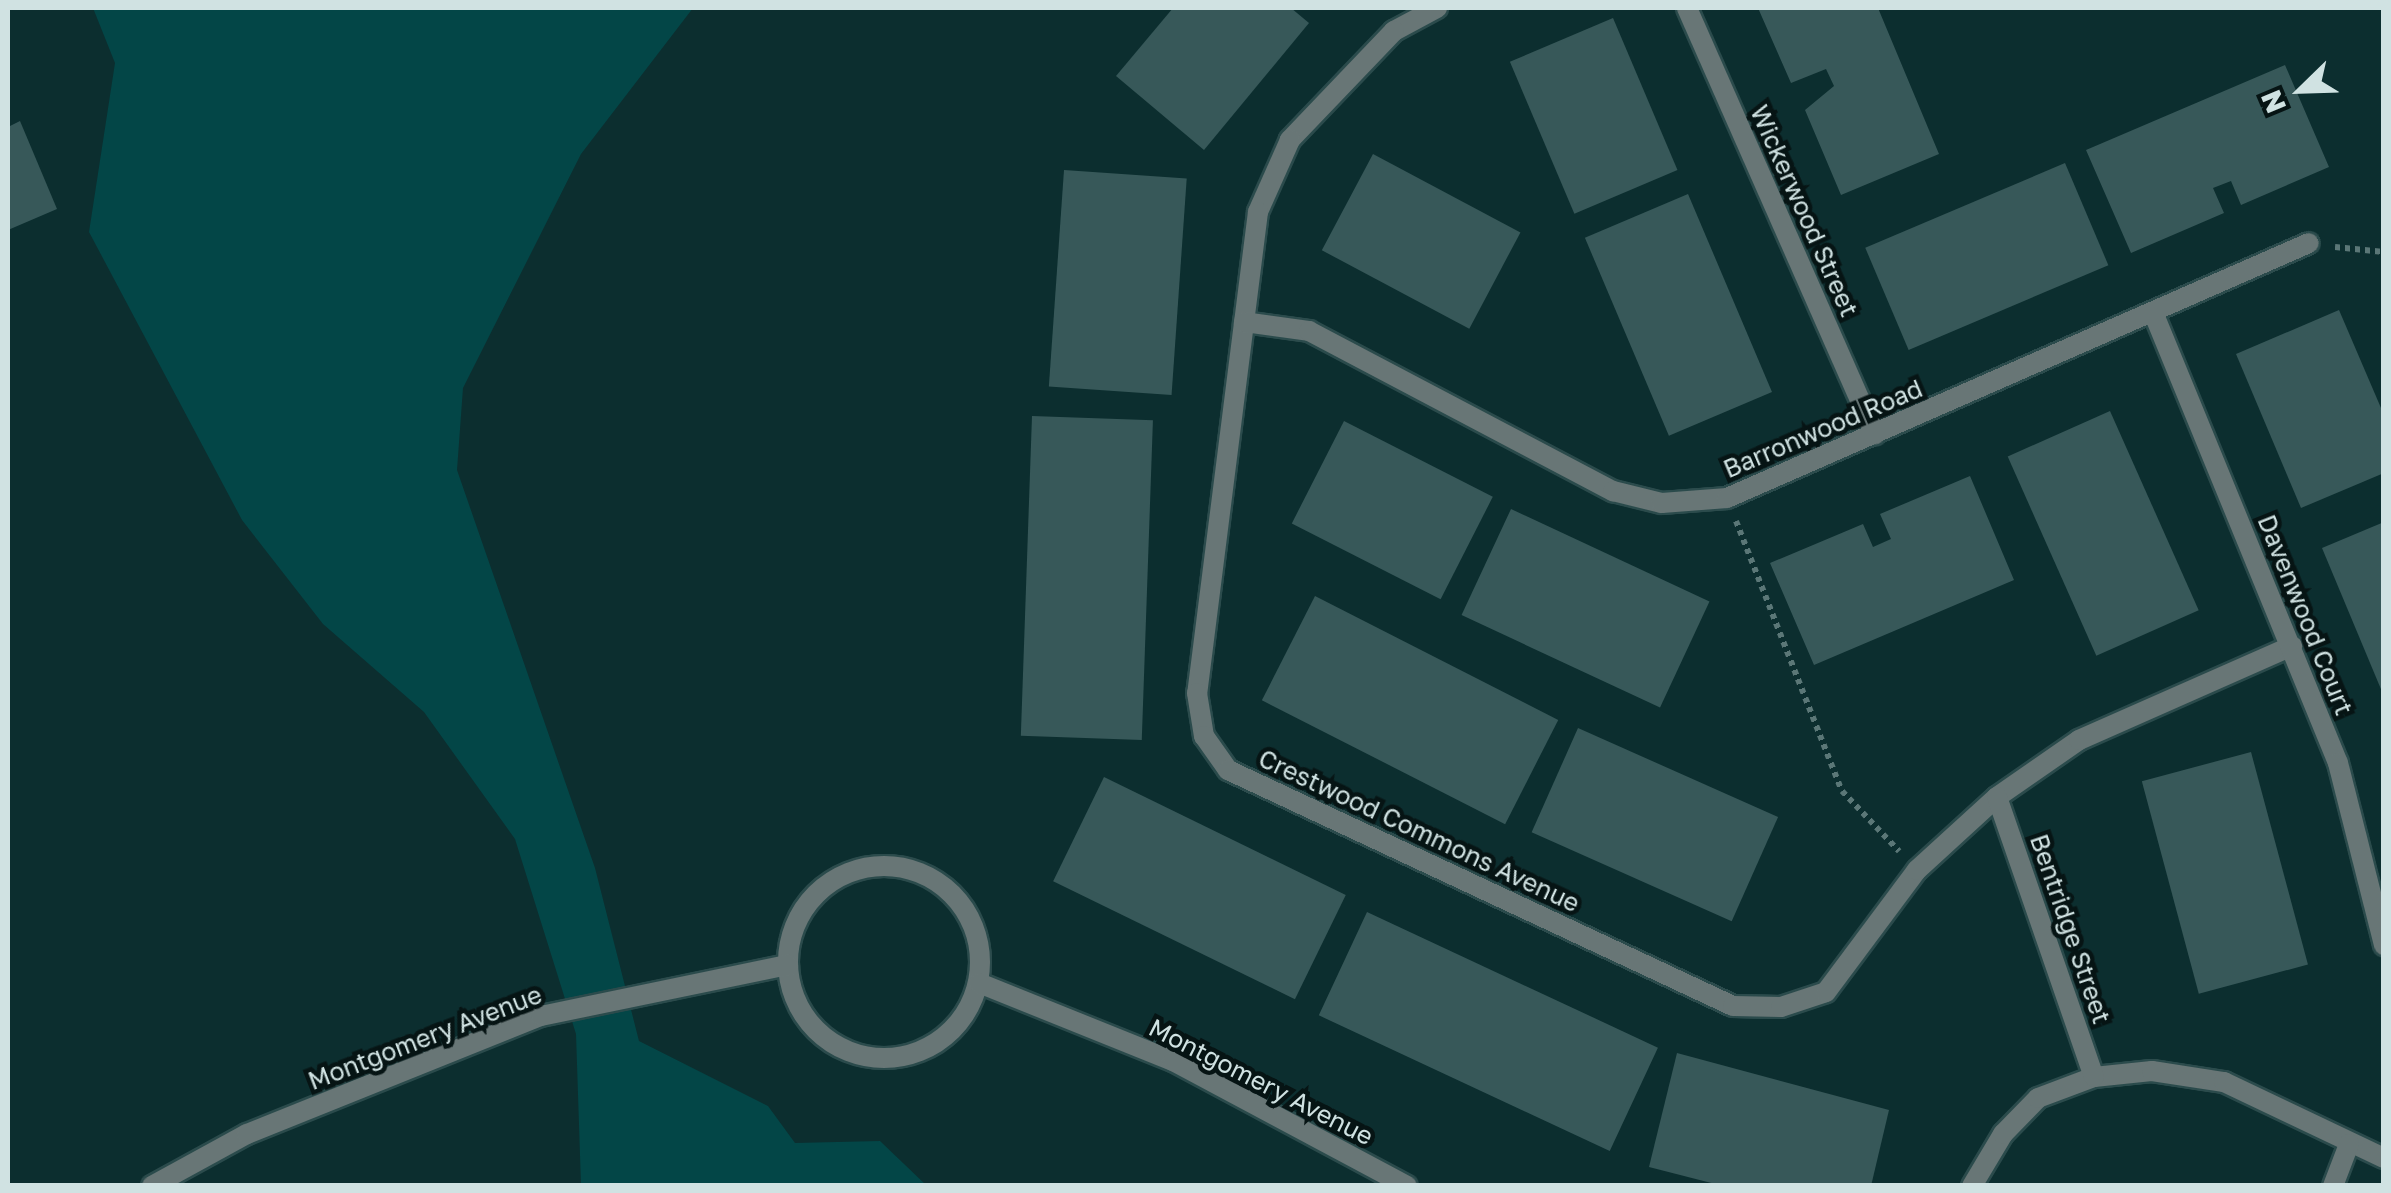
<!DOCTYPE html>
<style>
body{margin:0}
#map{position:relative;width:2391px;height:1193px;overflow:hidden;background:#0c2e2f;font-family:"Golos Text",sans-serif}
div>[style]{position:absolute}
.green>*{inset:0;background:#034647}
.building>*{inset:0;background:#375859;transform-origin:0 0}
.path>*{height:6px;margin-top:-3px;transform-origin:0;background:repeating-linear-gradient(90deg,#5b7777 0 5px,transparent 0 10px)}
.roads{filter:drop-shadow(2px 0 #2b4b4c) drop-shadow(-2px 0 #2b4b4c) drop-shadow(0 2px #2b4b4c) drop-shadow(0 -2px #2b4b4c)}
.service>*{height:20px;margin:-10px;padding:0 10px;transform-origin:10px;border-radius:10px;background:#687676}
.minor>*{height:20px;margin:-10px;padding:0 10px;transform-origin:10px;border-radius:10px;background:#687676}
.tertiary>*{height:20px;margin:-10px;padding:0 10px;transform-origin:10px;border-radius:10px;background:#687676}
.tertiary>.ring{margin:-10px;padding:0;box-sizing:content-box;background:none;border:20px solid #687676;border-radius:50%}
span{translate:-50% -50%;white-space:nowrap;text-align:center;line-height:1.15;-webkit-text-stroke:9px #061414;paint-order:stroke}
.street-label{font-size:25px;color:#d0e2e2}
.frame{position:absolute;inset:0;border:10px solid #d0e2e2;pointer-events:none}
.north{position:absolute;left:2251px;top:40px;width:100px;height:100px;-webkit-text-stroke:8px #061414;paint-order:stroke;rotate:247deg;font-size:28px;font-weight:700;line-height:40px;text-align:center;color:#d0e2e2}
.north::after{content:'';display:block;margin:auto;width:35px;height:45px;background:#d0e2e2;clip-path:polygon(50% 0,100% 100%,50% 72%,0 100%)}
</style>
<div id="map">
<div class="green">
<i style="clip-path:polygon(93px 8px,693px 8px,581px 154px,463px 388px,457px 470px,595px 868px,639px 1041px,768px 1106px,795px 1143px,880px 1141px,926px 1185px,581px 1185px,576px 1034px,515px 839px,424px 712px,323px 624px,242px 520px,89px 232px,115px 63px)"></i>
</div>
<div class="building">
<i style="clip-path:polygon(1173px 8px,1291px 8px,1309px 23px,1204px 150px,1116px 76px)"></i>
<i style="clip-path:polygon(1758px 8px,1878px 8px,1939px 154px,1841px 195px,1805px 110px,1834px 86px,1826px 69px,1791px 83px)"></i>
<i style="left:1613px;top:18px;width:165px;height:112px;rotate:67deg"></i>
<i style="clip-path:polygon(2285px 65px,2329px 167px,2241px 205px,2231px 181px,2213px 188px,2224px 213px,2131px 253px,2086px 150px)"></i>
<i style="clip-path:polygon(20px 121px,57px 209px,8px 230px,8px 127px)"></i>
<i style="left:1373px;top:154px;width:167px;height:109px;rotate:28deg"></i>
<i style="left:2065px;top:163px;width:111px;height:217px;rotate:67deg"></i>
<i style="left:1064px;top:170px;width:123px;height:217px;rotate:4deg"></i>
<i style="left:1688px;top:194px;width:215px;height:112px;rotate:67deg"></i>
<i style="clip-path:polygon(2339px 310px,2384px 415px,2384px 473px,2301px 508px,2236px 354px)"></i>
<i style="left:2110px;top:411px;width:218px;height:112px;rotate:66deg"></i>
<i style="left:1032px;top:416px;width:121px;height:320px;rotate:2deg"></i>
<i style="left:1344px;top:421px;width:167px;height:115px;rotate:27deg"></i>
<i style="clip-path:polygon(1970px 476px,2014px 580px,1814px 665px,1770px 563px,1863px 524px,1873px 547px,1891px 539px,1880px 514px)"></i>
<i style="left:1511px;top:509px;width:219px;height:117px;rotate:25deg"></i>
<i style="clip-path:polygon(2384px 522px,2384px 694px,2383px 694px,2322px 548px)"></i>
<i style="left:1315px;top:596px;width:273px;height:117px;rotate:27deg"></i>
<i style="left:1578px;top:728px;width:219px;height:114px;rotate:24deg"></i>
<i style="left:2251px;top:752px;width:220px;height:113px;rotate:75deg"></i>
<i style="left:1104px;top:777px;width:269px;height:116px;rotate:26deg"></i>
<i style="left:1367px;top:912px;width:321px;height:114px;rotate:25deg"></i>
<i style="clip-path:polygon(1677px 1053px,1889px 1110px,1871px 1186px,1723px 1186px,1649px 1167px)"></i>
</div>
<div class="path">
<i style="left:2335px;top:247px;width:49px;rotate:5.8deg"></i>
<i style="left:1736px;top:521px;width:290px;rotate:68.6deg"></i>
<i style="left:1842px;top:791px;width:83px;rotate:46.5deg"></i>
</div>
<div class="roads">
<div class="service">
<i style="left:1972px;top:1186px;width:61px;rotate:-59.2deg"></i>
<i style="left:2003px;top:1134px;width:50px;rotate:-45.8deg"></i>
<i style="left:2038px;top:1098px;width:60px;rotate:-20.6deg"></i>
<i style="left:2094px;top:1077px;width:58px;rotate:-5.9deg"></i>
<i style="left:2152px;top:1071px;width:73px;rotate:8.7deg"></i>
<i style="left:2224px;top:1082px;width:177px;rotate:25.4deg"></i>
<i style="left:2333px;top:1186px;width:45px;rotate:-69.1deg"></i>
</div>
<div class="minor">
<i style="left:1437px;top:8px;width:49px;rotate:151.9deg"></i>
<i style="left:1394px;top:31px;width:151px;rotate:133.7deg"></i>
<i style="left:1290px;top:140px;width:79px;rotate:114deg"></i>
<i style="left:1258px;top:212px;width:485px;rotate:97.2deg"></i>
<i style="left:1197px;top:693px;width:44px;rotate:80.8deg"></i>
<i style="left:1204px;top:736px;width:42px;rotate:54.8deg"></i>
<i style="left:1228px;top:770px;width:557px;rotate:25.05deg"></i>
<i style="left:1733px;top:1006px;width:48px;rotate:1.2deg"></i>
<i style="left:1781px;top:1007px;width:47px;rotate:-18.4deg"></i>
<i style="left:1826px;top:992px;width:152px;rotate:-53.3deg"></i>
<i style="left:1917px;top:870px;width:108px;rotate:-42.4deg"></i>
<i style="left:1997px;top:797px;width:100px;rotate:-34.8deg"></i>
<i style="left:2079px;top:740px;width:233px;rotate:-23.8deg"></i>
<i style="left:1687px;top:8px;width:466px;rotate:66.2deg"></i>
<i style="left:2153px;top:312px;width:487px;rotate:67.7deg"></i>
<i style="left:2338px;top:763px;width:188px;rotate:75.8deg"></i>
<i style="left:1244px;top:322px;width:66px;rotate:7.9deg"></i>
<i style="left:1309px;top:331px;width:344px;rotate:27.8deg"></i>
<i style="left:1613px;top:491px;width:50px;rotate:13.8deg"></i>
<i style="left:1662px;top:503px;width:65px;rotate:-4.4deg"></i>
<i style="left:1727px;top:498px;width:635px;rotate:-23.66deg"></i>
<i style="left:1997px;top:797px;width:296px;rotate:70.9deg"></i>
</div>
<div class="tertiary">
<i class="ring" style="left:788px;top:866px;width:172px;height:172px"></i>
<i style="left:979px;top:983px;width:209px;rotate:21.9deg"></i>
<i style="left:1173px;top:1061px;width:265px;rotate:28.1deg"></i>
<i style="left:152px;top:1186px;width:108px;rotate:-28.7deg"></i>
<i style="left:247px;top:1134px;width:317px;rotate:-21.9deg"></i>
<i style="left:541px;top:1016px;width:252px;rotate:-11.7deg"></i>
</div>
</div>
<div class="street-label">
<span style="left:1804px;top:211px;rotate:66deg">Wickerwood Street</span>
<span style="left:1823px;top:429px;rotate:-23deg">Barronwood Road</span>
<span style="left:2305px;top:615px;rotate:68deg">Davenwood Court</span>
<span style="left:1419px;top:831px;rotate:25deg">Crestwood Commons Avenue</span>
<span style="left:2070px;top:929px;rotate:71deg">Bentridge Street</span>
<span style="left:425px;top:1038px;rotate:-21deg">Montgomery Avenue</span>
<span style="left:1261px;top:1082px;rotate:27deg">Montgomery Avenue</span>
</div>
<div class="frame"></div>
<div class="north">N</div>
</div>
